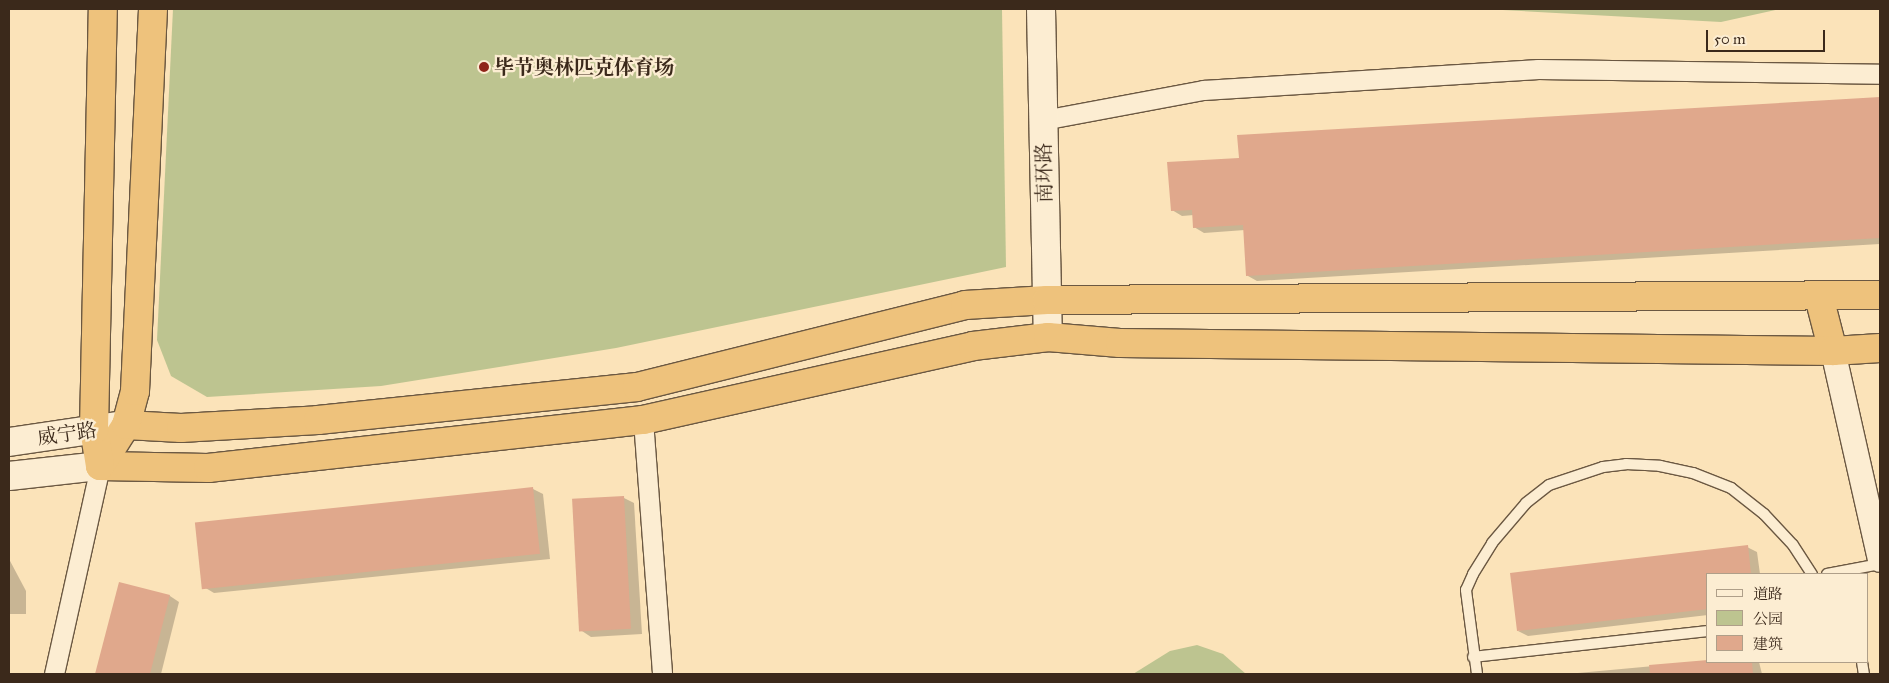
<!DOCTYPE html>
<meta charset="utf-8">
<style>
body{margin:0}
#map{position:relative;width:1889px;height:683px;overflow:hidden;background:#fbe3b9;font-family:"IM FELL Great Primer","Noto Serif SC",serif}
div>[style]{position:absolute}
.green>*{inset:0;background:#bdc490}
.shadow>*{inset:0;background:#0003}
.building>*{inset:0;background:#e0a88c;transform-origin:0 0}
.roads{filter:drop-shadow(1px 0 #6b5842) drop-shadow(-1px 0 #6b5842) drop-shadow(0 1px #6b5842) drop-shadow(0 -1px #6b5842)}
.service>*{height:10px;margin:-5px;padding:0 5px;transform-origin:5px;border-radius:5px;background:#fcedd2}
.minor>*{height:19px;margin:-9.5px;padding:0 9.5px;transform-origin:9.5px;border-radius:9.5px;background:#fcedd2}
.tertiary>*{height:24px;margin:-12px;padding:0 12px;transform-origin:12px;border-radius:12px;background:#fcedd2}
.secondary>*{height:28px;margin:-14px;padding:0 14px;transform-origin:14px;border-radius:14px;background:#fcedd2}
.trunk>*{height:28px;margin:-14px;padding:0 14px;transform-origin:14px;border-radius:14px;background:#eec27c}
.dots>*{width:14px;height:14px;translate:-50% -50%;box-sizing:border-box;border:2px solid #fcedd2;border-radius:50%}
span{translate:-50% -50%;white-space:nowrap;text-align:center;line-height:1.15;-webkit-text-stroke:4.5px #fcedd2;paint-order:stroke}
.poi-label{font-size:20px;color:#3b291b;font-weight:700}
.left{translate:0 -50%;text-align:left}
.street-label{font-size:20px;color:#3b291b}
.frame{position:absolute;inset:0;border:10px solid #3b291b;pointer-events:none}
.legend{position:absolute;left:1706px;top:573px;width:162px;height:90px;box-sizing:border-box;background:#fcedd2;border:1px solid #af9f89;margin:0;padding:6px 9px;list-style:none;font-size:15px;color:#3b291b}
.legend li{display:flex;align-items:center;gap:10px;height:25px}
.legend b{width:25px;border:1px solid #af9f89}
.scale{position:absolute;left:1706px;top:30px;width:119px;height:22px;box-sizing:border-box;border:2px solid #3b291b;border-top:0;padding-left:6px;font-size:15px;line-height:18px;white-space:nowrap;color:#3b291b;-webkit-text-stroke:4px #fcedd2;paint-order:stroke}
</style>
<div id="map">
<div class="green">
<i style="clip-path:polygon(173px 9px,1002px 9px,1006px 267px,616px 348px,381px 386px,207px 397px,171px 376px,157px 340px)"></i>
<i style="clip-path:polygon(1484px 9px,1780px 9px,1721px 22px)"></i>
<i style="clip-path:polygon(1197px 645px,1223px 654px,1246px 674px,1133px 674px,1170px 651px)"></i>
</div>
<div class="shadow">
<i style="clip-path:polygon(1880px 98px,1880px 244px,1257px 281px,1248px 276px,1245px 230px,1204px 233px,1194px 227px,1194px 215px,1182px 216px,1172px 210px,1240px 159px,1238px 136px)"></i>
<i style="clip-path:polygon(533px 489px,543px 494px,550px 559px,214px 593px,204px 587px)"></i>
<i style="clip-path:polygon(624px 498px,634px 503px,642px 634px,591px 637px,582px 631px)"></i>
<i style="clip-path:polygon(1747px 547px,1757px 552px,1760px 574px,1708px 574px,1708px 615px,1528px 636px,1518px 631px)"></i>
<i style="clip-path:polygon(9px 559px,26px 591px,26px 614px,9px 614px)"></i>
<i style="clip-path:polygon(120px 583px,170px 596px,179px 602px,161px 674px,97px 674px)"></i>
<i style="clip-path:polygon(1708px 661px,1759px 662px,1762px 674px,1567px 674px)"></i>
</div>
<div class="building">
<i style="clip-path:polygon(1880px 97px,1880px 238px,1246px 276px,1243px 225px,1193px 228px,1192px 210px,1171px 211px,1167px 162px,1239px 158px,1237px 135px)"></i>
<i style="left:533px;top:487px;width:67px;height:340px;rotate:84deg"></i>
<i style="left:624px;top:496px;width:133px;height:52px;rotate:87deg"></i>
<i style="clip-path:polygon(1748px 545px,1751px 574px,1708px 574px,1708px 609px,1517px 631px,1510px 573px)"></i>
<i style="clip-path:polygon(119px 582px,170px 595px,150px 674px,95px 674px)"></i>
<i style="clip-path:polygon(1708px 660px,1752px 662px,1753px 674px,1650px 674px,1649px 665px)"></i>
</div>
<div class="roads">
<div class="service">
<i style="left:1827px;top:574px;width:54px;rotate:-10.7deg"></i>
<i style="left:1473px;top:657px;width:236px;rotate:-6.3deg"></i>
<i style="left:1862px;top:662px;width:12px;rotate:81deg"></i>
<i style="left:1477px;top:674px;width:85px;rotate:-97.5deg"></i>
<i style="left:1466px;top:590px;width:17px;rotate:-66deg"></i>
<i style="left:1473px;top:574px;width:36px;rotate:-58deg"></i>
<i style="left:1492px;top:543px;width:52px;rotate:-49.6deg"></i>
<i style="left:1526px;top:503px;width:29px;rotate:-38deg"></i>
<i style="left:1549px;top:485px;width:57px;rotate:-18.4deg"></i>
<i style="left:1603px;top:467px;width:23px;rotate:-7deg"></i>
<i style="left:1626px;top:464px;width:34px;rotate:3deg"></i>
<i style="left:1660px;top:466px;width:34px;rotate:12deg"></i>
<i style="left:1693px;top:473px;width:41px;rotate:21.5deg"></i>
<i style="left:1731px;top:488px;width:42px;rotate:38.2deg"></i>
<i style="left:1764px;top:514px;width:42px;rotate:46.9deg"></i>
<i style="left:1793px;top:545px;width:35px;rotate:57deg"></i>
</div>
<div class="minor">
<i style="left:1043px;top:120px;width:163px;rotate:-10.6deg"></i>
<i style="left:1203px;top:90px;width:336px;rotate:-3.6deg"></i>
<i style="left:1538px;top:69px;width:342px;rotate:0.8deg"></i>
<i style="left:643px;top:420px;width:255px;rotate:85.7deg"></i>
<i style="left:54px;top:674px;width:213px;rotate:-77.5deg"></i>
</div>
<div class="tertiary">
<i style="left:1833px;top:351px;width:214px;rotate:77.3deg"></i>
</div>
<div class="secondary">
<i style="left:1041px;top:9px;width:328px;rotate:88.8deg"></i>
<i style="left:9px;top:442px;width:109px;rotate:-8.4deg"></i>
<i style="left:9px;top:476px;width:92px;rotate:-6.3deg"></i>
</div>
<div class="trunk">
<i style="left:1819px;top:297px;width:56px;rotate:75.5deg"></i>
<i style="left:126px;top:425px;width:55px;rotate:3.1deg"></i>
<i style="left:181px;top:428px;width:137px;rotate:-3.3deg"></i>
<i style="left:318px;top:420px;width:321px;rotate:-5.9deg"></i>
<i style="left:637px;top:387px;width:338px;rotate:-14deg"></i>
<i style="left:965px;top:305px;width:82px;rotate:-3.5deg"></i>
<i style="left:1047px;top:300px;width:833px;rotate:-0.34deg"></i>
<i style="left:100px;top:466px;width:108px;rotate:1.1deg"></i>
<i style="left:208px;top:468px;width:438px;rotate:-6.3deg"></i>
<i style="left:643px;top:420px;width:338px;rotate:-12.6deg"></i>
<i style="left:973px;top:346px;width:76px;rotate:-6.8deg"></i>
<i style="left:1048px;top:337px;width:72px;rotate:4.8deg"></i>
<i style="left:1120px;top:343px;width:713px;rotate:0.64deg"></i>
<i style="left:1833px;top:351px;width:47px;rotate:-3.7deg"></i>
<i style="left:100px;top:466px;width:49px;rotate:-57.6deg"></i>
<i style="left:126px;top:425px;width:35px;rotate:-75deg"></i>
<i style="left:135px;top:391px;width:382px;rotate:-87.3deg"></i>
<i style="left:100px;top:466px;width:36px;rotate:-99deg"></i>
<i style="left:94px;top:430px;width:421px;rotate:-88.8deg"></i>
</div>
</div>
<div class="dots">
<i style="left:484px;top:67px;background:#8f2418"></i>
</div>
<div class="poi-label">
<span class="left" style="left:494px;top:67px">毕节奥林匹克体育场</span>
</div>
<div class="street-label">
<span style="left:1044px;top:173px;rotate:-91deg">南环路</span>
<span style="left:67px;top:434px;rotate:-8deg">威宁路</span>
</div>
<div class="frame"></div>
<ul class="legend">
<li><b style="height:6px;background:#fcedd2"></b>道路</li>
<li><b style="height:14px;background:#bdc490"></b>公园</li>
<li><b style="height:14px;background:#e0a88c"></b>建筑</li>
</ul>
<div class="scale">50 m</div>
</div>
